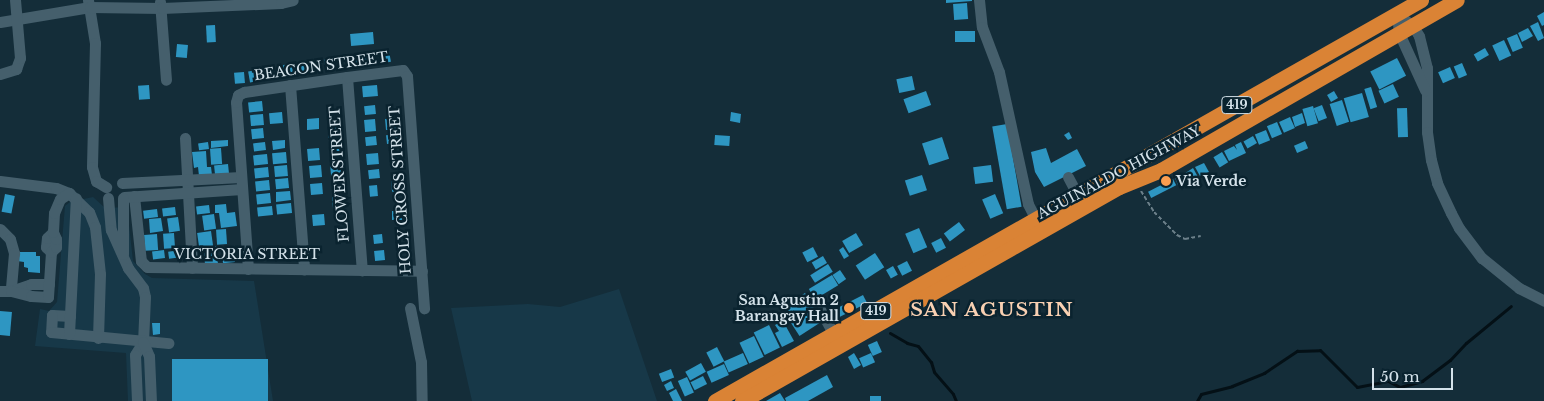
<!DOCTYPE html>
<style>
body{margin:0}
#map{position:relative;width:1544px;height:401px;overflow:hidden;background:#142d39;font-family:"Libre Baskerville",serif}
div>[style]{position:absolute}
.built>*{inset:0;background:#173848}
.stream>*{height:3px;margin:-1.5px;padding:0 1.5px;transform-origin:1.5px;border-radius:1.5px;background:#041016}
.building>*{inset:0;background:#2e96c2;transform-origin:0 0}
.path>*{height:2px;margin-top:-1px;transform-origin:0;background:repeating-linear-gradient(90deg,#6c808a 0 4px,transparent 0 6.5px)}
.minor>*{height:11px;margin:-5.5px;padding:0 5.5px;transform-origin:5.5px;border-radius:5.5px;background:#455f6c}
.highway>*{height:15px;margin:-7.5px;padding:0 7.5px;transform-origin:7.5px;border-radius:7.5px;background:#da8335}
.dots>*{width:14px;height:14px;translate:-50% -50%;box-sizing:border-box;border:2px solid #0a232f;border-radius:50%}
span{translate:-50% -50%;white-space:nowrap;text-align:center;line-height:1.15;-webkit-text-stroke:5px #0a232f;paint-order:stroke}
.shield-label span{padding:1px 4px;background:#0a232f;border:1px solid;border-radius:4px;-webkit-text-stroke-width:0}
.shield-label{font-size:12px;color:#d4e2ea;font-weight:700}
.street-label{font-size:14px;color:#d4e2ea}
.poi-label{font-size:14px;color:#d4e2ea;font-weight:700}
.left{translate:0 -50%;text-align:left}
.right{translate:-100% -50%;text-align:right}
.district-label{font-size:19px;color:#f8d0b2;font-weight:700;letter-spacing:1px}
.scale{position:absolute;left:1372px;top:368px;width:81px;height:22px;box-sizing:border-box;border:2px solid #d4e2ea;border-top:0;padding-left:6px;font-size:15px;line-height:18px;white-space:nowrap;color:#d4e2ea;-webkit-text-stroke:4px #0a232f;paint-order:stroke}
</style>
<div id="map">
<div class="built">
<i style="clip-path:polygon(93px 197px,105px 208px,127px 207px,133px 261px,145px 274px,152px 278px,254px 281px,273px 401px,128px 401px,126px 353px,35px 346px,40px 309px,49px 311px,57px 302px,65px 206px,70px 202px)"></i>
<i style="clip-path:polygon(619px 289px,657px 401px,472px 401px,451px 308px,528px 304px,560px 307px)"></i>
</div>
<div class="stream">
<i style="left:890px;top:333px;width:20px;rotate:30deg"></i>
<i style="left:907px;top:343px;width:11px;rotate:15deg"></i>
<i style="left:918px;top:346px;width:21px;rotate:51deg"></i>
<i style="left:931px;top:362px;width:10px;rotate:73deg"></i>
<i style="left:934px;top:372px;width:29px;rotate:49deg"></i>
<i style="left:953px;top:394px;width:8px;rotate:67deg"></i>
<i style="left:1197px;top:401px;width:8px;rotate:-60deg"></i>
<i style="left:1201px;top:394px;width:32px;rotate:-14deg"></i>
<i style="left:1232px;top:386px;width:35px;rotate:-22deg"></i>
<i style="left:1264px;top:373px;width:40px;rotate:-34deg"></i>
<i style="left:1297px;top:351px;width:23px;rotate:-2deg"></i>
<i style="left:1320px;top:350px;width:52px;rotate:45deg"></i>
<i style="left:1357px;top:387px;width:32px;rotate:-11deg"></i>
<i style="left:1388px;top:381px;width:13px;rotate:27deg"></i>
<i style="left:1400px;top:387px;width:23px;rotate:-15deg"></i>
<i style="left:1422px;top:381px;width:35px;rotate:-37deg"></i>
<i style="left:1450px;top:360px;width:23px;rotate:-47deg"></i>
<i style="left:1466px;top:343px;width:58px;rotate:-39.4deg"></i>
</div>
<div class="building">
<i style="clip-path:polygon(946px 0,972px 0,972px 1px,946px 3px)"></i>
<i style="left:967px;top:3px;width:16px;height:14px;rotate:86deg"></i>
<i style="clip-path:polygon(1544px 12px,1544px 25px,1542px 26px,1537px 16px)"></i>
<i style="clip-path:polygon(1538px 22px,1544px 38px,1538px 41px,1530px 26px)"></i>
<i style="left:215px;top:25px;width:17px;height:9px;rotate:87deg"></i>
<i style="clip-path:polygon(1528px 28px,1533px 36px,1522px 42px,1518px 33px)"></i>
<i style="left:955px;top:31px;width:20px;height:11px"></i>
<i style="left:373px;top:32px;width:12px;height:23px;rotate:85deg"></i>
<i style="left:1517px;top:34px;width:15px;height:11px;rotate:67deg"></i>
<i style="left:1504px;top:40px;width:17px;height:13px;rotate:65deg"></i>
<i style="left:177px;top:44px;width:11px;height:13px;rotate:5deg"></i>
<i style="left:1485px;top:48px;width:8px;height:13px;rotate:60deg"></i>
<i style="left:389px;top:51px;width:11px;height:10px;rotate:80deg"></i>
<i style="left:374px;top:53px;width:11px;height:10px;rotate:80deg"></i>
<i style="left:359px;top:55px;width:11px;height:10px;rotate:80deg"></i>
<i style="left:334px;top:58px;width:11px;height:10px;rotate:80deg"></i>
<i style="left:1397px;top:58px;width:20px;height:30px;rotate:63deg"></i>
<i style="clip-path:polygon(321px 60px,322px 71px,312px 73px,311px 62px)"></i>
<i style="left:308px;top:62px;width:11px;height:11px;rotate:85deg"></i>
<i style="left:1462px;top:63px;width:13px;height:9px;rotate:67deg"></i>
<i style="left:294px;top:64px;width:11px;height:11px;rotate:85deg"></i>
<i style="left:1450px;top:67px;width:12px;height:13px;rotate:66deg"></i>
<i style="left:272px;top:68px;width:10px;height:10px;rotate:84deg"></i>
<i style="left:257px;top:70px;width:11px;height:9px;rotate:80deg"></i>
<i style="left:244px;top:72px;width:11px;height:10px;rotate:85deg"></i>
<i style="left:912px;top:76px;width:14px;height:16px;rotate:78deg"></i>
<i style="left:1393px;top:84px;width:14px;height:16px;rotate:65deg"></i>
<i style="left:149px;top:85px;width:14px;height:11px;rotate:86deg"></i>
<i style="left:377px;top:85px;width:11px;height:15px;rotate:85deg"></i>
<i style="left:1371px;top:87px;width:21px;height:7px;rotate:73deg"></i>
<i style="left:926px;top:91px;width:15px;height:24px;rotate:70deg"></i>
<i style="left:1334px;top:91px;width:8px;height:8px;rotate:60deg"></i>
<i style="left:1362px;top:93px;width:25px;height:19px;rotate:74deg"></i>
<i style="left:1342px;top:100px;width:23px;height:13px;rotate:72deg"></i>
<i style="left:262px;top:101px;width:10px;height:14px;rotate:84deg"></i>
<i style="left:375px;top:105px;width:9px;height:11px;rotate:84deg"></i>
<i style="left:1322px;top:105px;width:14px;height:9px;rotate:69deg"></i>
<i style="left:1313px;top:106px;width:18px;height:11px;rotate:74deg"></i>
<i style="left:1407px;top:108px;width:29px;height:10px;rotate:88deg"></i>
<i style="left:282px;top:112px;width:11px;height:13px;rotate:85deg"></i>
<i style="clip-path:polygon(731px 112px,741px 114px,740px 123px,730px 121px)"></i>
<i style="clip-path:polygon(1302px 113px,1305px 123px,1295px 127px,1292px 117px)"></i>
<i style="left:263px;top:114px;width:11px;height:13px;rotate:85deg"></i>
<i style="left:1290px;top:117px;width:12px;height:12px;rotate:66deg"></i>
<i style="clip-path:polygon(319px 118px,319px 129px,307px 130px,307px 119px)"></i>
<i style="left:396px;top:118px;width:11px;height:11px;rotate:85deg"></i>
<i style="left:375px;top:119px;width:12px;height:11px;rotate:85deg"></i>
<i style="left:1277px;top:122px;width:13px;height:11px;rotate:67deg"></i>
<i style="left:1007px;top:124px;width:84px;height:15px;rotate:80deg"></i>
<i style="left:341px;top:127px;width:11px;height:13px;rotate:90deg"></i>
<i style="left:263px;top:128px;width:10px;height:12px;rotate:84deg"></i>
<i style="left:1266px;top:130px;width:11px;height:12px;rotate:68deg"></i>
<i style="clip-path:polygon(1069px 132px,1072px 138px,1068px 140px,1064px 135px)"></i>
<i style="left:397px;top:134px;width:9px;height:11px;rotate:84deg"></i>
<i style="left:715px;top:135px;width:15px;height:10px;rotate:4deg"></i>
<i style="left:376px;top:136px;width:9px;height:11px;rotate:84deg"></i>
<i style="left:1253px;top:136px;width:8px;height:11px;rotate:60deg"></i>
<i style="left:942px;top:137px;width:23px;height:21px;rotate:72deg"></i>
<i style="clip-path:polygon(228px 140px,228px 146px,211px 148px,211px 141px)"></i>
<i style="clip-path:polygon(285px 140px,285px 148px,273px 150px,272px 141px)"></i>
<i style="left:1305px;top:141px;width:8px;height:12px;rotate:67deg"></i>
<i style="left:208px;top:142px;width:7px;height:10px;rotate:82deg"></i>
<i style="left:265px;top:142px;width:8px;height:12px;rotate:83deg"></i>
<i style="left:342px;top:142px;width:12px;height:12px;rotate:85deg"></i>
<i style="clip-path:polygon(1241px 142px,1246px 153px,1229px 161px,1224px 151px,1234px 146px,1237px 150px,1235px 145px)"></i>
<i style="left:221px;top:148px;width:16px;height:11px;rotate:86deg"></i>
<i style="left:319px;top:148px;width:12px;height:12px;rotate:85deg"></i>
<i style="clip-path:polygon(1046px 148px,1051px 163px,1077px 149px,1086px 166px,1044px 187px,1035px 172px,1031px 152px)"></i>
<i style="clip-path:polygon(206px 151px,207px 167px,211px 167px,212px 175px,199px 176px,198px 167px,194px 168px,192px 152px)"></i>
<i style="left:286px;top:152px;width:11px;height:14px;rotate:85deg"></i>
<i style="left:1222px;top:152px;width:12px;height:10px;rotate:59deg"></i>
<i style="left:378px;top:153px;width:11px;height:12px;rotate:85deg"></i>
<i style="left:267px;top:154px;width:10px;height:14px;rotate:84deg"></i>
<i style="left:342px;top:163px;width:12px;height:12px;rotate:85deg"></i>
<i style="clip-path:polygon(1204px 163px,1209px 172px,1200px 176px,1195px 167px)"></i>
<i style="left:228px;top:164px;width:9px;height:14px;rotate:84deg"></i>
<i style="left:287px;top:165px;width:11px;height:13px;rotate:85deg"></i>
<i style="left:321px;top:165px;width:12px;height:12px;rotate:85deg"></i>
<i style="left:991px;top:165px;width:17px;height:18px;rotate:83deg"></i>
<i style="left:268px;top:167px;width:10px;height:14px;rotate:84deg"></i>
<i style="clip-path:polygon(1193px 168px,1198px 177px,1189px 183px,1184px 174px)"></i>
<i style="left:379px;top:169px;width:9px;height:11px;rotate:84deg"></i>
<i style="clip-path:polygon(1182px 174px,1185px 181px,1178px 185px,1175px 178px)"></i>
<i style="left:922px;top:175px;width:16px;height:18px;rotate:72deg"></i>
<i style="left:288px;top:178px;width:10px;height:13px;rotate:84deg"></i>
<i style="left:1173px;top:179px;width:7px;height:28px;rotate:63deg"></i>
<i style="left:269px;top:180px;width:10px;height:14px;rotate:84deg"></i>
<i style="left:399px;top:181px;width:10px;height:8px;rotate:84deg"></i>
<i style="left:322px;top:183px;width:11px;height:12px;rotate:85deg"></i>
<i style="left:377px;top:185px;width:11px;height:8px;rotate:85deg"></i>
<i style="clip-path:polygon(290px 191px,291px 200px,276px 202px,276px 192px)"></i>
<i style="left:270px;top:193px;width:10px;height:14px;rotate:84deg"></i>
<i style="left:5px;top:194px;width:10px;height:18px;rotate:11deg"></i>
<i style="left:995px;top:194px;width:21px;height:14px;rotate:67deg"></i>
<i style="left:344px;top:196px;width:11px;height:12px;rotate:85deg"></i>
<i style="left:291px;top:203px;width:10px;height:15px;rotate:84deg"></i>
<i style="clip-path:polygon(226px 204px,227px 213px,235px 212px,237px 226px,221px 228px,219px 213px,215px 213px,215px 205px)"></i>
<i style="left:209px;top:205px;width:8px;height:13px;rotate:83deg"></i>
<i style="left:272px;top:206px;width:9px;height:15px;rotate:84deg"></i>
<i style="left:175px;top:207px;width:8px;height:13px;rotate:83deg"></i>
<i style="left:157px;top:209px;width:8px;height:14px;rotate:83deg"></i>
<i style="left:402px;top:211px;width:9px;height:10px;rotate:90deg"></i>
<i style="left:214px;top:214px;width:15px;height:12px;rotate:82deg"></i>
<i style="left:324px;top:214px;width:11px;height:12px;rotate:85deg"></i>
<i style="left:178px;top:217px;width:14px;height:11px;rotate:82deg"></i>
<i style="clip-path:polygon(161px 218px,163px 231px,150px 233px,149px 219px)"></i>
<i style="left:959px;top:222px;width:10px;height:19px;rotate:53deg"></i>
<i style="left:919px;top:228px;width:21px;height:15px;rotate:67deg"></i>
<i style="left:226px;top:229px;width:15px;height:10px;rotate:86deg"></i>
<i style="left:211px;top:231px;width:15px;height:14px;rotate:82deg"></i>
<i style="left:174px;top:233px;width:15px;height:11px;rotate:86deg"></i>
<i style="left:856px;top:233px;width:14px;height:16px;rotate:60deg"></i>
<i style="left:157px;top:234px;width:16px;height:13px;rotate:86deg"></i>
<i style="left:382px;top:234px;width:9px;height:9px;rotate:84deg"></i>
<i style="left:941px;top:238px;width:11px;height:11px;rotate:63deg"></i>
<i style="left:217px;top:246px;width:17px;height:13px;rotate:87deg"></i>
<i style="left:233px;top:246px;width:16px;height:12px;rotate:83deg"></i>
<i style="left:813px;top:247px;width:11px;height:12px;rotate:63deg"></i>
<i style="clip-path:polygon(843px 247px,849px 256px,844px 259px,839px 250px)"></i>
<i style="left:164px;top:250px;width:8px;height:12px;rotate:83deg"></i>
<i style="left:181px;top:250px;width:7px;height:13px;rotate:82deg"></i>
<i style="left:384px;top:250px;width:10px;height:10px;rotate:84deg"></i>
<i style="clip-path:polygon(18px 252px,36px 252px,36px 256px,40px 256px,40px 273px,28px 272px,28px 268px,24px 267px,24px 262px,17px 261px)"></i>
<i style="left:875px;top:253px;width:17px;height:23px;rotate:57deg"></i>
<i style="left:823px;top:256px;width:8px;height:13px;rotate:60deg"></i>
<i style="left:907px;top:261px;width:11px;height:11px;rotate:63deg"></i>
<i style="left:828px;top:264px;width:9px;height:21px;rotate:58deg"></i>
<i style="left:893px;top:266px;width:10px;height:8px;rotate:61deg"></i>
<i style="left:840px;top:270px;width:11px;height:9px;rotate:56deg"></i>
<i style="left:832px;top:275px;width:12px;height:27px;rotate:59deg"></i>
<i style="left:805px;top:293px;width:33px;height:28px;rotate:57deg"></i>
<i style="left:863px;top:295px;width:9px;height:37px;rotate:63deg"></i>
<i style="left:0;top:311px;width:12px;height:24px;rotate:5deg"></i>
<i style="clip-path:polygon(783px 321px,794px 341px,782px 347px,775px 333px,779px 331px,775px 325px)"></i>
<i style="clip-path:polygon(152px 323px,160px 323px,160px 334px,153px 335px)"></i>
<i style="left:769px;top:325px;width:25px;height:17px;rotate:64deg"></i>
<i style="left:754px;top:336px;width:23px;height:16px;rotate:65deg"></i>
<i style="left:877px;top:341px;width:12px;height:10px;rotate:66deg"></i>
<i style="left:717px;top:347px;width:16px;height:12px;rotate:63deg"></i>
<i style="left:743px;top:353px;width:12px;height:21px;rotate:66deg"></i>
<i style="clip-path:polygon(854px 353px,861px 365px,854px 369px,848px 357px)"></i>
<i style="left:871px;top:353px;width:10px;height:13px;rotate:66deg"></i>
<i style="left:172px;top:359px;width:96px;height:42px"></i>
<i style="left:701px;top:363px;width:10px;height:18px;rotate:61deg"></i>
<i style="left:724px;top:364px;width:12px;height:19px;rotate:66deg"></i>
<i style="left:671px;top:369px;width:9px;height:13px;rotate:69deg"></i>
<i style="clip-path:polygon(827px 375px,833px 387px,808px 401px,786px 401px,785px 398px)"></i>
<i style="left:703px;top:376px;width:9px;height:14px;rotate:63deg"></i>
<i style="left:687px;top:377px;width:17px;height:10px;rotate:66deg"></i>
<i style="clip-path:polygon(671px 381px,674px 388px,667px 391px,664px 385px)"></i>
<i style="clip-path:polygon(676px 389px,682px 401px,673px 401px,669px 393px)"></i>
<i style="clip-path:polygon(780px 393px,785px 401px,766px 401px)"></i>
<i style="left:870px;top:396px;width:11px;height:5px"></i>
</div>
<div class="path">
<i style="left:1141px;top:191px;width:25px;rotate:58deg"></i>
<i style="left:1154px;top:212px;width:33px;rotate:45deg"></i>
<i style="left:1177px;top:235px;width:9px;rotate:27deg"></i>
<i style="left:1185px;top:239px;width:16px;rotate:-11deg"></i>
</div>
<div class="minor">
<i style="left:88px;top:0;width:44px;rotate:80.8deg"></i>
<i style="left:95px;top:43px;width:124px;rotate:91.4deg"></i>
<i style="left:92px;top:167px;width:15px;rotate:74deg"></i>
<i style="left:96px;top:181px;width:12px;rotate:31deg"></i>
<i style="left:979px;top:0;width:27px;rotate:84deg"></i>
<i style="left:982px;top:27px;width:48px;rotate:69.3deg"></i>
<i style="left:999px;top:72px;width:135px;rotate:77.6deg"></i>
<i style="left:1028px;top:204px;width:25px;rotate:63deg"></i>
<i style="left:160px;top:2px;width:78px;rotate:85.6deg"></i>
<i style="left:1397px;top:14px;width:20px;rotate:37deg"></i>
<i style="left:1413px;top:26px;width:12px;rotate:59deg"></i>
<i style="left:1419px;top:36px;width:33px;rotate:76deg"></i>
<i style="left:1427px;top:68px;width:64px;rotate:90deg"></i>
<i style="left:1427px;top:132px;width:28px;rotate:82deg"></i>
<i style="left:1431px;top:160px;width:24px;rotate:75deg"></i>
<i style="left:1437px;top:183px;width:33px;rotate:65deg"></i>
<i style="left:1451px;top:213px;width:17px;rotate:62deg"></i>
<i style="left:1459px;top:228px;width:38px;rotate:53deg"></i>
<i style="left:1482px;top:258px;width:48px;rotate:39deg"></i>
<i style="left:1519px;top:288px;width:28px;rotate:27deg"></i>
<i style="left:1397px;top:14px;width:19px;rotate:84deg"></i>
<i style="left:1399px;top:33px;width:63px;rotate:65.5deg"></i>
<i style="left:0;top:22px;width:91px;rotate:-9.5deg"></i>
<i style="left:90px;top:7px;width:72px;rotate:0.8deg"></i>
<i style="left:162px;top:8px;width:119px;rotate:-2.4deg"></i>
<i style="left:281px;top:3px;width:12px;rotate:-14deg"></i>
<i style="left:0;top:74px;width:17px;rotate:-17deg"></i>
<i style="left:16px;top:69px;width:12px;rotate:-70deg"></i>
<i style="left:20px;top:58px;width:58px;rotate:-94.9deg"></i>
<i style="left:347px;top:77px;width:194px;rotate:85.6deg"></i>
<i style="left:290px;top:85px;width:185px;rotate:85.6deg"></i>
<i style="left:185px;top:138px;width:130px;rotate:86.9deg"></i>
<i style="left:1068px;top:177px;width:21px;rotate:62deg"></i>
<i style="left:0;top:181px;width:56px;rotate:7.1deg"></i>
<i style="left:56px;top:188px;width:14px;rotate:21deg"></i>
<i style="left:69px;top:193px;width:28px;rotate:44deg"></i>
<i style="left:89px;top:212px;width:16px;rotate:68deg"></i>
<i style="left:95px;top:227px;width:47px;rotate:83.9deg"></i>
<i style="left:100px;top:274px;width:64px;rotate:91.8deg"></i>
<i style="left:122px;top:183px;width:119px;rotate:-2.9deg"></i>
<i style="left:134px;top:196px;width:65px;rotate:83.9deg"></i>
<i style="left:141px;top:261px;width:8px;rotate:45deg"></i>
<i style="left:147px;top:267px;width:275px;rotate:0.8deg"></i>
<i style="left:124px;top:197px;width:118px;rotate:-3.9deg"></i>
<i style="left:108px;top:198px;width:32px;rotate:85deg"></i>
<i style="left:111px;top:230px;width:42px;rotate:65.9deg"></i>
<i style="left:128px;top:268px;width:25px;rotate:53deg"></i>
<i style="left:143px;top:288px;width:9px;rotate:77deg"></i>
<i style="left:145px;top:297px;width:45px;rotate:92.5deg"></i>
<i style="left:143px;top:342px;width:15px;rotate:122deg"></i>
<i style="left:135px;top:355px;width:46px;rotate:87.5deg"></i>
<i style="left:123px;top:198px;width:56px;rotate:90deg"></i>
<i style="left:0;top:229px;width:14px;rotate:45deg"></i>
<i style="left:10px;top:239px;width:15px;rotate:74deg"></i>
<i style="left:14px;top:253px;width:38px;rotate:95deg"></i>
<i style="left:51px;top:252px;width:7px;rotate:-135deg"></i>
<i style="left:46px;top:247px;width:9px;rotate:-84deg"></i>
<i style="left:47px;top:238px;width:8px;rotate:-45deg"></i>
<i style="left:248px;top:269px;width:167px;rotate:-94.1deg"></i>
<i style="left:236px;top:102px;width:7px;rotate:-74deg"></i>
<i style="left:238px;top:95px;width:7px;rotate:-27deg"></i>
<i style="left:244px;top:92px;width:104px;rotate:-8.3deg"></i>
<i style="left:347px;top:77px;width:56px;rotate:-7.1deg"></i>
<i style="left:403px;top:70px;width:7px;rotate:56deg"></i>
<i style="left:407px;top:76px;width:233px;rotate:85.8deg"></i>
<i style="left:0;top:291px;width:11px"></i>
<i style="left:11px;top:291px;width:21px;rotate:-19deg"></i>
<i style="left:31px;top:284px;width:18px"></i>
<i style="left:11px;top:291px;width:21px;rotate:14deg"></i>
<i style="left:31px;top:296px;width:17px;rotate:3deg"></i>
<i style="left:48px;top:297px;width:45px;rotate:-86.2deg"></i>
<i style="left:51px;top:252px;width:7px;rotate:-45deg"></i>
<i style="left:56px;top:247px;width:8px;rotate:-90deg"></i>
<i style="left:56px;top:239px;width:8px;rotate:-113deg"></i>
<i style="left:53px;top:232px;width:19px;rotate:-87deg"></i>
<i style="left:54px;top:213px;width:15px;rotate:-67deg"></i>
<i style="left:60px;top:199px;width:11px;rotate:-34deg"></i>
<i style="left:817px;top:304px;width:33px;rotate:61deg"></i>
<i style="left:410px;top:308px;width:55px;rotate:78.5deg"></i>
<i style="left:421px;top:362px;width:39px;rotate:89deg"></i>
<i style="left:70px;top:316px;width:18px;rotate:-177deg"></i>
<i style="left:52px;top:315px;width:17px;rotate:93deg"></i>
<i style="left:51px;top:332px;width:118px;rotate:5.4deg"></i>
<i style="left:69px;top:334px;width:136px;rotate:-87.1deg"></i>
<i style="left:143px;top:342px;width:15px;rotate:67deg"></i>
<i style="left:149px;top:356px;width:45px;rotate:87.5deg"></i>
</div>
<div class="highway">
<i style="left:715px;top:401px;width:812px;rotate:-29.6deg"></i>
<i style="left:742px;top:401px;width:434px;rotate:-29.6deg"></i>
<i style="left:1119px;top:187px;width:45px;rotate:-22deg"></i>
<i style="left:1161px;top:170px;width:341px;rotate:-29.9deg"></i>
</div>
<div class="dots">
<i style="left:1166px;top:181px;background:#fb9e50"></i>
<i style="left:849px;top:308px;background:#fb9e50"></i>
</div>
<div class="shield-label">
<span style="left:1237px;top:105px">419</span>
<span style="left:876px;top:311px">419</span>
</div>
<div class="street-label">
<span style="left:321px;top:66px;rotate:-8deg">BEACON STREET</span>
<span style="left:1119px;top:172px;rotate:-28deg">AGUINALDO HIGHWAY</span>
<span style="left:339px;top:174px;rotate:-94deg">FLOWER STREET</span>
<span style="left:400px;top:190px;rotate:-94deg">HOLY CROSS STREET</span>
<span style="left:247px;top:254px">VICTORIA STREET</span>
</div>
<div class="poi-label">
<span class="left" style="left:1176px;top:181px">Via Verde</span>
<span class="right" style="left:839px;top:308px">San Agustin 2<br>Barangay Hall</span>
</div>
<div class="district-label">
<span style="left:992px;top:310px">SAN AGUSTIN</span>
</div>
<div class="scale">50 m</div>
</div>
